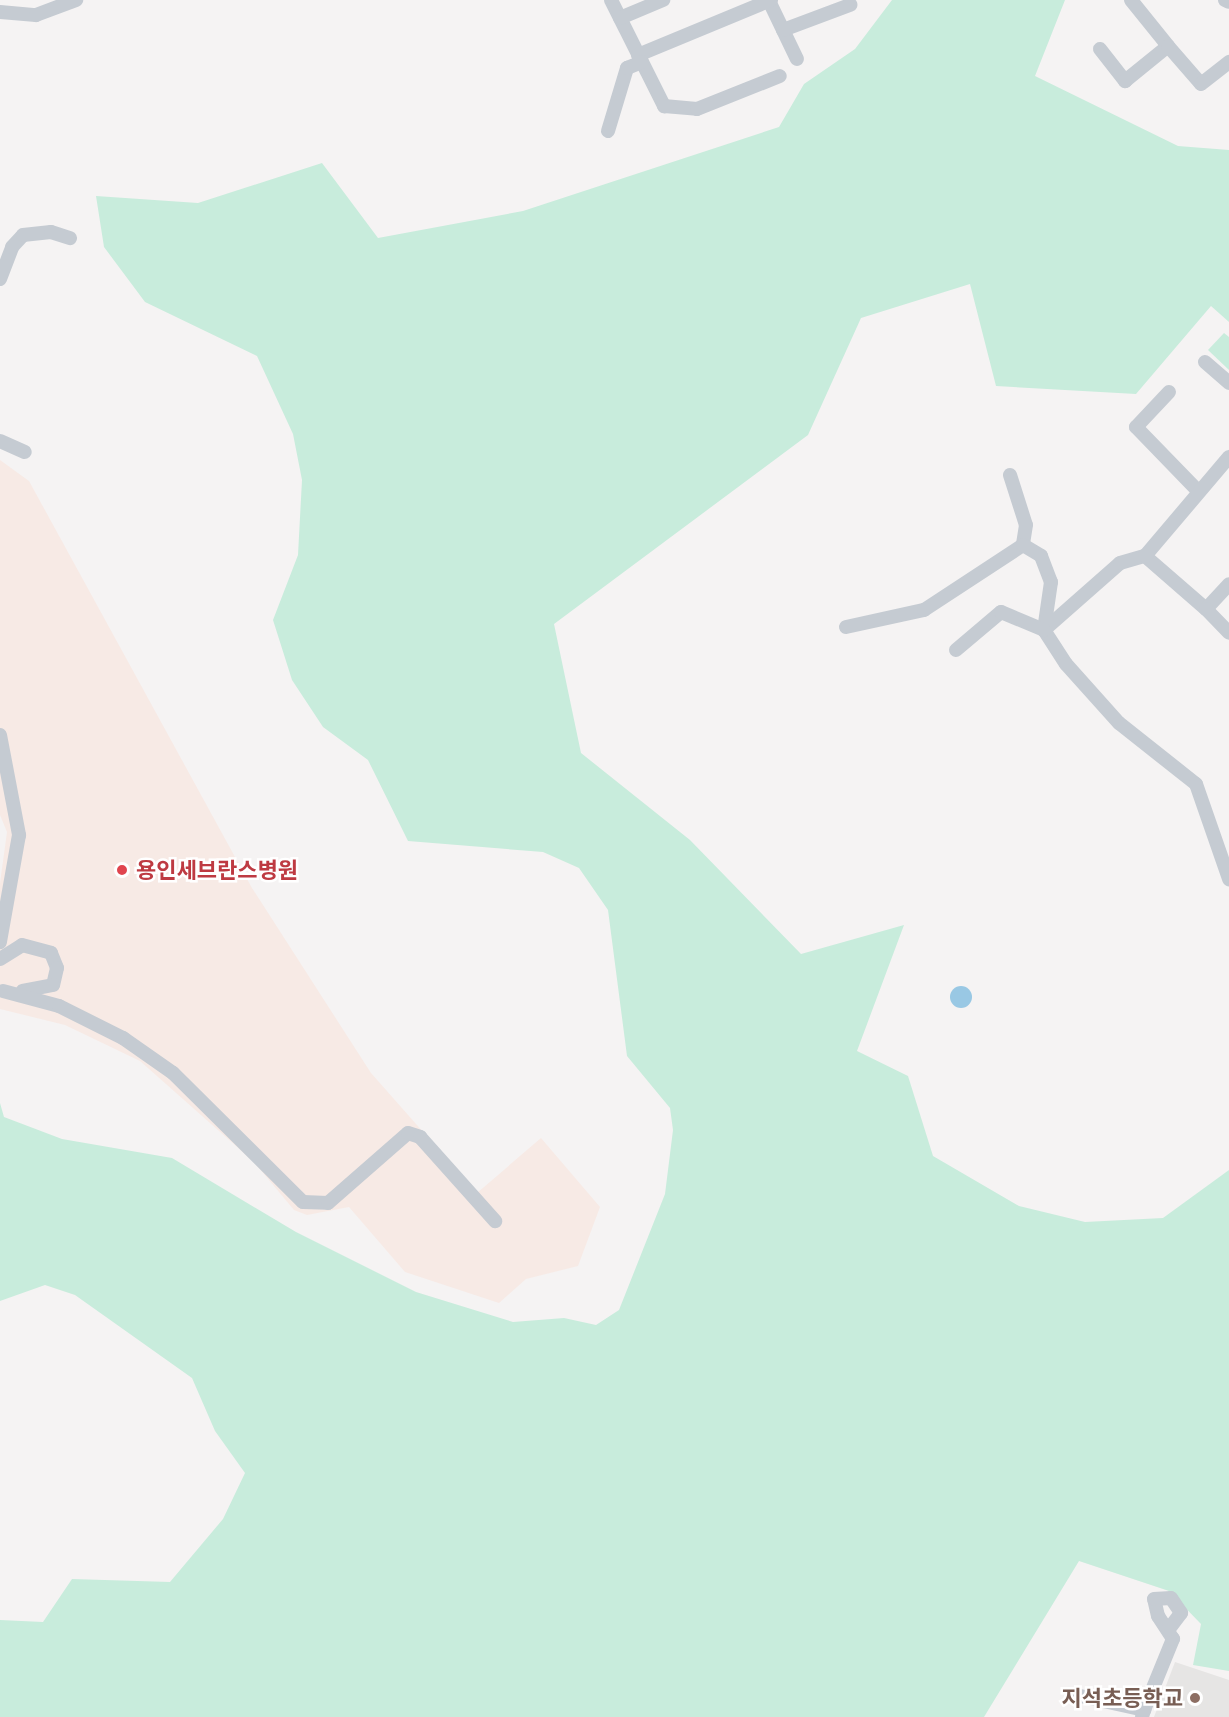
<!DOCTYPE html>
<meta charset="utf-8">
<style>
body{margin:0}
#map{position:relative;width:1229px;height:1717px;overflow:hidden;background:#f5f3f3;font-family:Commissioner,"Noto Sans KR",sans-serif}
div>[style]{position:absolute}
.education>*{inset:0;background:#e6e5e4}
.medical>*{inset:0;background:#f7eae5}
.green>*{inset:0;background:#c8ecdc}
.water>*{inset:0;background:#99c8e4}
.round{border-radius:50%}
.minor>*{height:14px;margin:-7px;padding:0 7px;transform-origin:7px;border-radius:7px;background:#c5cbd2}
.dots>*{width:16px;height:16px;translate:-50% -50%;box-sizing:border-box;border:3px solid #fff;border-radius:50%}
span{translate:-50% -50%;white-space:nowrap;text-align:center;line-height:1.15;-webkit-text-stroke:5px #fff;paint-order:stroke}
.health-label{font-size:22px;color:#be3a42;font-weight:700}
.left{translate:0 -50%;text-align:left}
.education-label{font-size:22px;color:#785e54;font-weight:700}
.right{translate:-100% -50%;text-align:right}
</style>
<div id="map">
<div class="education">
<i style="clip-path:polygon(1175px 1662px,1229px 1680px,1229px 1717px,1154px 1717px)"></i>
</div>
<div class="medical">
<i style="clip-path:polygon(0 460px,29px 481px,252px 888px,371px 1073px,477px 1193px,541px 1138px,600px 1207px,578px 1266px,526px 1279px,499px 1303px,405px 1272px,349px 1207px,307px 1215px,294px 1210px,254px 1162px,140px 1061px,65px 1025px,0 1009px,0 883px,7px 832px,0 815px)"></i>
</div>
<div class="green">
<i style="clip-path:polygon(892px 0,1065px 0,1035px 76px,1178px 146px,1229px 150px,1229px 322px,1211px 306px,1136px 394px,996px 386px,970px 284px,861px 318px,808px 435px,554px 624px,581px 753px,690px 840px,801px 954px,904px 925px,857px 1051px,908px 1076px,933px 1156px,1019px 1206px,1085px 1222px,1163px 1218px,1229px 1170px,1229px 1671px,1193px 1665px,1201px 1624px,1169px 1591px,1079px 1561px,984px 1717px,0 1717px,0 1620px,43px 1622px,72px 1579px,170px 1582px,223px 1519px,245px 1473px,215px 1431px,192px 1378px,75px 1295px,45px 1285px,0 1301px,0 1103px,4px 1117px,62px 1139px,172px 1158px,296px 1232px,416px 1292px,513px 1322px,564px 1318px,596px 1325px,619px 1310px,665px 1194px,673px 1130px,670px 1108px,627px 1056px,608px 910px,579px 868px,543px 852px,408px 841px,368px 760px,323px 727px,292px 680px,273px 620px,298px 555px,302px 480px,293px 434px,257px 356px,145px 302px,104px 247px,96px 196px,198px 203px,322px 163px,378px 238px,523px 211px,779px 127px,804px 84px,855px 49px)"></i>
<i style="clip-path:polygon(1224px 333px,1229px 337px,1229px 370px,1208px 350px)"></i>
</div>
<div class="water">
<i class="round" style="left:950px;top:986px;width:22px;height:22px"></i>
</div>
<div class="minor">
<i style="left:611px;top:0;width:119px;rotate:63.4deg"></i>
<i style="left:664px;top:106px;width:33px;rotate:5deg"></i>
<i style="left:697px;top:109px;width:89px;rotate:-21.7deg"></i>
<i style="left:1131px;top:0;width:59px;rotate:51.2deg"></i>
<i style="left:1225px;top:0;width:4px;rotate:27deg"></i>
<i style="left:770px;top:3px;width:62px;rotate:64.3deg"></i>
<i style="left:0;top:12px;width:36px;rotate:5deg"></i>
<i style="left:36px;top:15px;width:43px;rotate:-20.6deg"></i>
<i style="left:620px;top:18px;width:47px;rotate:-22.7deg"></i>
<i style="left:783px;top:30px;width:72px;rotate:-20.5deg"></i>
<i style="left:1100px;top:49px;width:41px;rotate:52deg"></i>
<i style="left:1125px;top:81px;width:55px;rotate:-39.1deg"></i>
<i style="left:1168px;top:46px;width:50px;rotate:49deg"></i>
<i style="left:1201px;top:84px;width:36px;rotate:-38deg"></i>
<i style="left:638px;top:55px;width:144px;rotate:-22.5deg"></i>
<i style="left:608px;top:131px;width:66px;rotate:-73.2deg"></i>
<i style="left:627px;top:68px;width:16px;rotate:-22deg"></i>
<i style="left:0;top:279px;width:34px;rotate:-69deg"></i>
<i style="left:12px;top:247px;width:16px;rotate:-47deg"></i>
<i style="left:23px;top:235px;width:28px;rotate:-6deg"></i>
<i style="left:51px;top:232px;width:20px;rotate:18deg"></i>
<i style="left:1205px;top:362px;width:32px;rotate:41deg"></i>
<i style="left:1169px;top:392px;width:48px;rotate:133.3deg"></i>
<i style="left:1136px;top:427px;width:89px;rotate:45.9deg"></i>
<i style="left:0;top:441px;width:27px;rotate:24deg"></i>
<i style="left:1010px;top:475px;width:52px;rotate:72.3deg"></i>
<i style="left:1026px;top:525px;width:20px;rotate:99deg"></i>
<i style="left:1145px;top:556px;width:81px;rotate:41deg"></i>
<i style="left:1206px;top:609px;width:34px;rotate:-47deg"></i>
<i style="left:1206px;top:609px;width:33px;rotate:46deg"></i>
<i style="left:846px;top:627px;width:80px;rotate:-12.3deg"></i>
<i style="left:924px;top:610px;width:118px;rotate:-33.3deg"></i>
<i style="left:1023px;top:545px;width:21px;rotate:31deg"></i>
<i style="left:1041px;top:556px;width:28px;rotate:69deg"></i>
<i style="left:1051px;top:582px;width:49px;rotate:98.3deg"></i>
<i style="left:1044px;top:630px;width:40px;rotate:57.1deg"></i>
<i style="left:1066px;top:664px;width:79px;rotate:48.1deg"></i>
<i style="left:1119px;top:723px;width:98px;rotate:38.4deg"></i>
<i style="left:1196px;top:784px;width:101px;rotate:70.8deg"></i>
<i style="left:1044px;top:630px;width:101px;rotate:-41.4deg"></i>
<i style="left:1120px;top:563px;width:26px;rotate:-16deg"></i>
<i style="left:1145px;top:556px;width:130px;rotate:-49.7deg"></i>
<i style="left:956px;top:650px;width:59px;rotate:-40.2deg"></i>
<i style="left:1001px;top:612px;width:47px;rotate:22.7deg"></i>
<i style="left:0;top:735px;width:102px;rotate:79.2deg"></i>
<i style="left:19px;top:835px;width:109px;rotate:100.1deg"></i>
<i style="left:0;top:959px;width:26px;rotate:-32deg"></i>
<i style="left:22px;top:945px;width:30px;rotate:15deg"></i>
<i style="left:51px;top:953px;width:16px;rotate:68deg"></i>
<i style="left:57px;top:968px;width:17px;rotate:103deg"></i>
<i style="left:53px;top:985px;width:31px;rotate:169deg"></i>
<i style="left:3px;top:991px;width:58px;rotate:15deg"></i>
<i style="left:59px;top:1006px;width:72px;rotate:26.6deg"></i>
<i style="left:123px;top:1038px;width:61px;rotate:35deg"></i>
<i style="left:173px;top:1073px;width:183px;rotate:44.8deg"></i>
<i style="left:303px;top:1202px;width:25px;rotate:2deg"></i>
<i style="left:328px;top:1203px;width:106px;rotate:-41.2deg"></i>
<i style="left:408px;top:1133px;width:13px;rotate:18deg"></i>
<i style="left:420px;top:1137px;width:113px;rotate:48.2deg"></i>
<i style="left:1076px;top:1695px;width:70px;rotate:12.4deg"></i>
<i style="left:1144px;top:1710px;width:7px;rotate:106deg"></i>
<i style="left:1144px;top:1710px;width:77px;rotate:-67.8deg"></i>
<i style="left:1173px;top:1639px;width:27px;rotate:-123deg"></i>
<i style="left:1158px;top:1616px;width:17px;rotate:-103deg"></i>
<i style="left:1154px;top:1599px;width:17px;rotate:-3deg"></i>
<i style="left:1171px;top:1598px;width:18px;rotate:56deg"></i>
<i style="left:1181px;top:1613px;width:21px;rotate:127deg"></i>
</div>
<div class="dots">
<i style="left:122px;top:870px;background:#e0444e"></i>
<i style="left:1195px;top:1698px;background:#8d6e63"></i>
</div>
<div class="health-label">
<span class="left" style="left:136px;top:870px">용인세브란스병원</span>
</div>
<div class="education-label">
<span class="right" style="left:1183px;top:1698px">지석초등학교</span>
</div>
</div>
